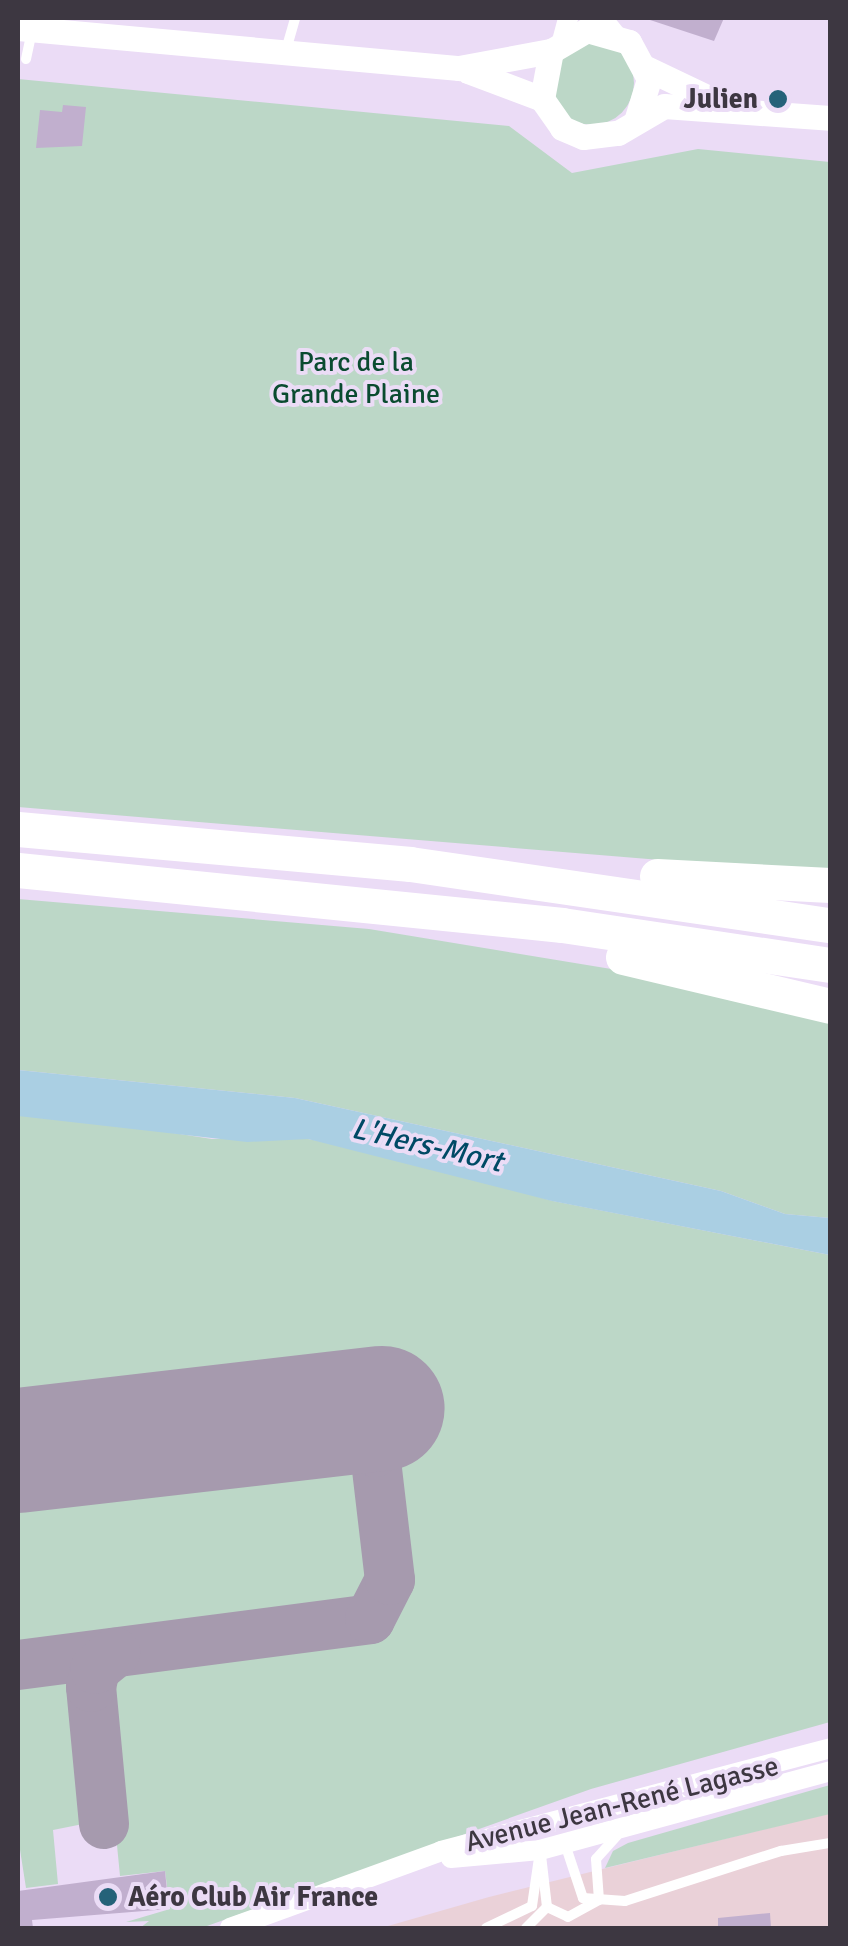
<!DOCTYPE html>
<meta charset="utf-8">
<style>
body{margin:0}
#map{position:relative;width:848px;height:1946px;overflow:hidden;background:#ebdcf6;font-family:Signika,sans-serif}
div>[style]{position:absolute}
.commercial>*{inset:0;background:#ead1d8}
.green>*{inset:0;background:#bcd7c7}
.round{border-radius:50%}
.water>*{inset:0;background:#aacfe3}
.taxiway>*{height:50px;margin:-25px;padding:0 25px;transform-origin:25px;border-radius:25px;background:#a69aae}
.runway>*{height:125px;margin:-62.5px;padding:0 62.5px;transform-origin:62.5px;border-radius:62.5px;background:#a69aae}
.building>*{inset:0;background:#c1afce}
.service>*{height:10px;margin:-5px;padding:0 5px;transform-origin:5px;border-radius:5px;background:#fff}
.minor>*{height:20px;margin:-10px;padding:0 10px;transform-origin:10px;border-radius:10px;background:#fff}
.tertiary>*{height:25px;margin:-12.5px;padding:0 12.5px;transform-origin:12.5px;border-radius:12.5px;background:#fff}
.motorway>*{height:35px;margin:-17.5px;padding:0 17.5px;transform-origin:17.5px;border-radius:17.5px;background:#fff}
.dots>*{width:28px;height:28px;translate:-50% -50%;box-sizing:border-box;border:5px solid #ebdcf6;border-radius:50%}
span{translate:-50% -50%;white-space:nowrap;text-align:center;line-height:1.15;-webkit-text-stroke:8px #ebdcf6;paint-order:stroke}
.poi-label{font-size:28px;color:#3d3741;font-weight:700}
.right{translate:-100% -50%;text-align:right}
.left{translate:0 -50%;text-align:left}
.park-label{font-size:28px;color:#0a4b30}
.street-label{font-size:28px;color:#3d3741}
.water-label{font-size:30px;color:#004a65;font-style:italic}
.frame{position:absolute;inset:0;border:20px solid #3d3741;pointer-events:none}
</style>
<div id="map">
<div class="commercial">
<i style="clip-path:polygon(830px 1813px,830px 1928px,381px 1928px,489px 1897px)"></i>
</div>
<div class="green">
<i class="round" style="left:550px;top:41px;width:84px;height:84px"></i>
<i style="clip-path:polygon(18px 79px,509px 126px,572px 173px,698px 149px,830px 162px,830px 874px,18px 807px)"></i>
<i style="clip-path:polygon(18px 899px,369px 929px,678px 980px,830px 1020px,830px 1218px,785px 1214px,721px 1191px,295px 1098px,18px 1070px)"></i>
<i style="clip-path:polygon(57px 1115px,212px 1139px,308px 1139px,376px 1151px,553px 1201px,830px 1255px,830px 1722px,591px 1789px,207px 1926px,140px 1928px,149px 1921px,126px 1922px,170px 1909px,165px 1871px,120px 1876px,101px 1681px,107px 1673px,369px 1634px,387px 1623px,404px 1581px,380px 1369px,18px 1411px,18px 1116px)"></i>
<i style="clip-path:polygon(331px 1458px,363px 1481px,377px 1574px,369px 1603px,337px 1616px,18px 1652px,18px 1492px)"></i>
<i style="clip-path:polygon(60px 1672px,79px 1688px,93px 1822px,53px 1830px,58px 1884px,26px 1888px,18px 1837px,18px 1677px)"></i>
<i style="clip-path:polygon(830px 1785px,830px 1814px,605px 1868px,613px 1851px,628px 1843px)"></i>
</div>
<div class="water">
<i style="clip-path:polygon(18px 1070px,295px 1098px,721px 1191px,785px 1214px,830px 1218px,830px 1255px,552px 1201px,308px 1139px,247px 1142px,18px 1116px)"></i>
</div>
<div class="taxiway">
<i style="left:18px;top:1665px;width:355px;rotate:-7.4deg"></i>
<i style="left:370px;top:1619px;width:44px;rotate:-62.9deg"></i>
<i style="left:390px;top:1580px;width:129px;rotate:-96.7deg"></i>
<i style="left:375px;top:1452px;width:30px;rotate:-120deg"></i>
<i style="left:360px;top:1426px;width:36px;rotate:-161deg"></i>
<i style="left:104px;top:1824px;width:138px;rotate:-95.4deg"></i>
<i style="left:91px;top:1687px;width:18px;rotate:-77deg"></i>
<i style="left:95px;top:1669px;width:26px;rotate:-39deg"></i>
</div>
<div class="runway">
<i style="left:18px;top:1450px;width:366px;rotate:-6.6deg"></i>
</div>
<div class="building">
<i style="clip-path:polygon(644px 18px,724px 18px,714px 41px)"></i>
<i style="clip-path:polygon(63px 105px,86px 107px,82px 146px,36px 148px,40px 110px,62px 112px)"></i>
<i style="clip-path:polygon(165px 1871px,169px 1909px,32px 1920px,33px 1928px,18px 1928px,18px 1891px)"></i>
<i style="clip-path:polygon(770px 1913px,771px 1928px,718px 1928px,718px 1918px)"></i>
</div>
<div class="service">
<i style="left:286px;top:50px;width:33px;rotate:-74deg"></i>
<i style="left:26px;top:59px;width:29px;rotate:-78deg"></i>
<i style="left:565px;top:1844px;width:57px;rotate:71.6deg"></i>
<i style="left:583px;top:1898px;width:42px;rotate:4.1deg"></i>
<i style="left:625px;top:1901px;width:164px;rotate:-17.8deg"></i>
<i style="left:781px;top:1851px;width:50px;rotate:-9.3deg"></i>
<i style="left:599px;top:1900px;width:41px;rotate:-94.2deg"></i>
<i style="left:596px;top:1859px;width:31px;rotate:-48deg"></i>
<i style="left:547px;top:1907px;width:23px;rotate:25deg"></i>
<i style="left:568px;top:1917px;width:35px;rotate:-29deg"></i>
<i style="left:486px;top:1928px;width:51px;rotate:-25.6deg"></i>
<i style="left:532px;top:1906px;width:56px;rotate:-81.7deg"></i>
<i style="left:526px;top:1928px;width:30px;rotate:-45deg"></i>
<i style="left:547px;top:1907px;width:52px;rotate:-96.6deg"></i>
</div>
<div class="minor">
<i style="left:602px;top:18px;width:21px;rotate:51deg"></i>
<i style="left:562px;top:41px;width:24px;rotate:-75deg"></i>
<i style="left:451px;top:1858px;width:89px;rotate:-5.1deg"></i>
<i style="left:540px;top:1850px;width:301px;rotate:-15.2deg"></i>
<i style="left:230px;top:1928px;width:225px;rotate:-20deg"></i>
<i style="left:441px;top:1851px;width:402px;rotate:-14.8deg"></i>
</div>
<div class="tertiary">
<i style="left:18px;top:28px;width:443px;rotate:5.2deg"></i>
<i style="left:459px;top:68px;width:94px;rotate:-10.5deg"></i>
<i style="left:646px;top:68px;width:72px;rotate:25.5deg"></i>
<i style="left:468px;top:71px;width:79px;rotate:20.7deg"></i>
<i style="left:637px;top:118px;width:41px;rotate:-72.9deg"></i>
<i style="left:649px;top:79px;width:42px;rotate:-118.4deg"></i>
<i style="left:629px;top:42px;width:44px;rotate:-164.1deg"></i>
<i style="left:587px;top:30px;width:42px;rotate:149.7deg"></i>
<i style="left:551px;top:51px;width:49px;rotate:100.6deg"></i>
<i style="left:542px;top:99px;width:35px;rotate:55deg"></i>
<i style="left:562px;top:128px;width:23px;rotate:23deg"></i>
<i style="left:583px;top:137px;width:35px;rotate:-7deg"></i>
<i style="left:618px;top:133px;width:53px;rotate:-30.4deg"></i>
<i style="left:664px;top:106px;width:166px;rotate:4.1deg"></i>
</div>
<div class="motorway">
<i style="left:18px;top:829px;width:394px;rotate:5.1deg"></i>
<i style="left:410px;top:864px;width:424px;rotate:8.3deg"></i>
<i style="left:18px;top:870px;width:547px;rotate:5.77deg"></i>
<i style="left:562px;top:925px;width:271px;rotate:8.5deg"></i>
<i style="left:657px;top:876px;width:173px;rotate:3deg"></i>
<i style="left:623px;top:957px;width:213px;rotate:13.3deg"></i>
</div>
<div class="dots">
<i style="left:778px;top:99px;background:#256279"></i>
<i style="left:108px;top:1897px;background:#256279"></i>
</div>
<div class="poi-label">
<span class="right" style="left:758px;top:99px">Julien</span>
<span class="left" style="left:128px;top:1897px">Aéro Club Air France</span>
</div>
<div class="park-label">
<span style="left:356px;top:378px">Parc de la<br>Grande Plaine</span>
</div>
<div class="street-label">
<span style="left:622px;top:1804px;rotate:-14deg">Avenue Jean-René Lagasse</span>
</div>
<div class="water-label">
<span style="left:427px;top:1146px;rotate:13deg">L'Hers-Mort</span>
</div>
<div class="frame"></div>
</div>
